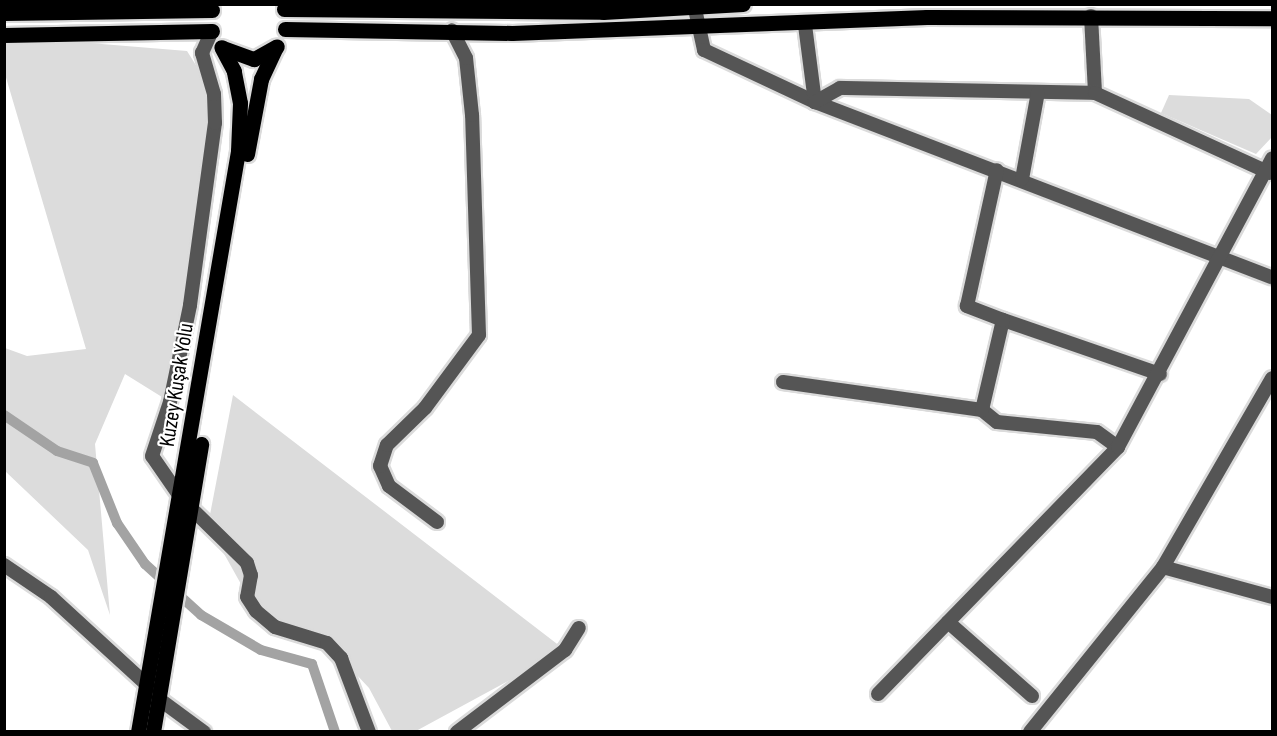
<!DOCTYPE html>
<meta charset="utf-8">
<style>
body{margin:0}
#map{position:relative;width:1277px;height:736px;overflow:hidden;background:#fff;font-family:"Sofia Sans Condensed",sans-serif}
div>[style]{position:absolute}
.green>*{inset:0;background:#dcdcdc}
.canal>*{height:10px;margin:-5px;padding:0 5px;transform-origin:5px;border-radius:5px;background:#a3a3a3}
.roads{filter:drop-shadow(2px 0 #dbdbdb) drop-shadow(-2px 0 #dbdbdb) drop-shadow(0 2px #dbdbdb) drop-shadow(0 -2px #dbdbdb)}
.minor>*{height:14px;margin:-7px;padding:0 7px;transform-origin:7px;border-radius:7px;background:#555}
.major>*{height:15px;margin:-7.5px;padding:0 7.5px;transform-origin:7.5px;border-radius:7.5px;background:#000}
span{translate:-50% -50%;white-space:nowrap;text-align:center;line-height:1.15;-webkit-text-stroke:4.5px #fff;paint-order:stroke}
.street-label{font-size:22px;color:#000}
.frame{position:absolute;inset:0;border:6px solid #000;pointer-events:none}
</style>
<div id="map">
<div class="green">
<i style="clip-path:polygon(4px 36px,187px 51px,214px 94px,170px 402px,125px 374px,95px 444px,110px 615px,88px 550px,5px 471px,5px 348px,27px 356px,86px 349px,5px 74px)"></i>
<i style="clip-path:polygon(1169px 95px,1249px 99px,1272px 115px,1272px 137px,1256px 154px,1161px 113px)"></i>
<i style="clip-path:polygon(233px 395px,565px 650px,416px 731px,392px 731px,369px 688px,327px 643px,256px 611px,208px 525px)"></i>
</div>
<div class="canal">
<i style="left:4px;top:415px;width:64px;rotate:34.2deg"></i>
<i style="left:57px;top:451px;width:38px;rotate:18deg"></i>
<i style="left:93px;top:463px;width:65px;rotate:68.2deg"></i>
<i style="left:117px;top:523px;width:50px;rotate:55.7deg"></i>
<i style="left:145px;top:564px;width:76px;rotate:42.3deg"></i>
<i style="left:201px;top:615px;width:69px;rotate:30.3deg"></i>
<i style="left:261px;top:650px;width:53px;rotate:15.4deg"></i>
<i style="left:312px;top:664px;width:72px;rotate:71.3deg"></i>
</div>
<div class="roads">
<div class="minor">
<i style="left:695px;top:9px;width:42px;rotate:77.6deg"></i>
<i style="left:704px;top:50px;width:123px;rotate:25.1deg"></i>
<i style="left:815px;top:102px;width:489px;rotate:21deg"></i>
<i style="left:1091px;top:16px;width:77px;rotate:87deg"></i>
<i style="left:805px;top:25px;width:78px;rotate:82.6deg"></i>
<i style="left:815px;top:102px;width:29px;rotate:-29deg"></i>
<i style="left:840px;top:88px;width:255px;rotate:1.1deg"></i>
<i style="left:1095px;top:93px;width:192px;rotate:24.6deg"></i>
<i style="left:1022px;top:179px;width:88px;rotate:-79.6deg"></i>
<i style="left:1003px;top:320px;width:166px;rotate:19deg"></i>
<i style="left:783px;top:382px;width:201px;rotate:8deg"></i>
<i style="left:982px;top:410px;width:19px;rotate:39deg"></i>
<i style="left:997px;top:422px;width:100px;rotate:5.7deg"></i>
<i style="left:1097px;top:432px;width:26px;rotate:36deg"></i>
<i style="left:982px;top:410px;width:92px;rotate:-76.9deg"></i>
<i style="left:1003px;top:320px;width:39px;rotate:-159deg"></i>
<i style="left:967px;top:306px;width:139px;rotate:-77.6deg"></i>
<i style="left:179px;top:495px;width:47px;rotate:-124.7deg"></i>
<i style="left:152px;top:456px;width:57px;rotate:-71.6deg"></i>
<i style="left:170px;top:402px;width:99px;rotate:-78.3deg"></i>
<i style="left:190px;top:305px;width:184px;rotate:-82.2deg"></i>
<i style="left:215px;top:123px;width:29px;rotate:-92deg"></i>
<i style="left:214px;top:94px;width:43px;rotate:-106.3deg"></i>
<i style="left:202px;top:53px;width:24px;rotate:-66deg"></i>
<i style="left:195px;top:512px;width:73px;rotate:44.4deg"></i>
<i style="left:247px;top:563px;width:13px;rotate:72deg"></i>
<i style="left:251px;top:575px;width:22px;rotate:100deg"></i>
<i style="left:247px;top:597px;width:17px;rotate:57deg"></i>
<i style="left:256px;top:611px;width:25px;rotate:40deg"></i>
<i style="left:275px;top:627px;width:54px;rotate:17.1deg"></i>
<i style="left:327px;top:643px;width:21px;rotate:47deg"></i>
<i style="left:341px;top:658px;width:79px;rotate:69.3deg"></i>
<i style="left:437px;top:522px;width:60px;rotate:-143.1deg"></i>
<i style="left:389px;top:486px;width:22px;rotate:-114deg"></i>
<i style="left:380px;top:466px;width:22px;rotate:-72deg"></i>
<i style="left:387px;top:445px;width:53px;rotate:-44.2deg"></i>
<i style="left:425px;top:408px;width:91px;rotate:-53.5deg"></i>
<i style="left:479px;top:335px;width:220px;rotate:-91.8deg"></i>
<i style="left:472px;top:115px;width:57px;rotate:-96deg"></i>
<i style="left:466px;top:58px;width:31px;rotate:-117deg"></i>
<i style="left:4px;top:565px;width:57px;rotate:34.2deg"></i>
<i style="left:51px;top:597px;width:132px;rotate:42.5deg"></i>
<i style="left:1163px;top:567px;width:113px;rotate:15.4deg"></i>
<i style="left:948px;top:622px;width:112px;rotate:41.4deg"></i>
<i style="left:878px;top:694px;width:344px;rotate:-45.8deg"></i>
<i style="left:1118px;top:447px;width:327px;rotate:-61.9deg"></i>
<i style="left:159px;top:699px;width:56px;rotate:36.3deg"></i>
<i style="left:457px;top:732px;width:136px;rotate:-37.2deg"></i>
<i style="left:565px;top:650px;width:26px;rotate:-58deg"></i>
<i style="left:1030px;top:732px;width:212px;rotate:-51.1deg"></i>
<i style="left:1163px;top:567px;width:218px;rotate:-60deg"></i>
</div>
<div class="major">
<i style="left:284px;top:9px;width:319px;rotate:0.5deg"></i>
<i style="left:603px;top:12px;width:140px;rotate:-3.3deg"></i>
<i style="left:4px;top:13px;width:208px;rotate:-0.8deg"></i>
<i style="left:285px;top:29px;width:227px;rotate:1deg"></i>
<i style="left:512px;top:33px;width:415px;rotate:-2.2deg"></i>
<i style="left:927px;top:17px;width:345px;rotate:0.2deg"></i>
<i style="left:4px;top:35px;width:208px;rotate:-1.1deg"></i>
<i style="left:223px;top:48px;width:33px;rotate:20deg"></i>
<i style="left:254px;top:59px;width:26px;rotate:-29deg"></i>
<i style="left:247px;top:154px;width:76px;rotate:-79.4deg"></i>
<i style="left:261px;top:79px;width:35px;rotate:-65deg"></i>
<i style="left:138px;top:732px;width:590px;rotate:-80.23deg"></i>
<i style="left:238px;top:151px;width:48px;rotate:-87.6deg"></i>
<i style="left:240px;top:103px;width:33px;rotate:-101deg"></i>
<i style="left:234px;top:71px;width:27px;rotate:-118deg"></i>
<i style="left:153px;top:732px;width:292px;rotate:-80.5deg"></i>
</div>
</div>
<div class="street-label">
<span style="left:177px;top:385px;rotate:-81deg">Kuzey Kuşak Yolu</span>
</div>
<div class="frame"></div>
</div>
